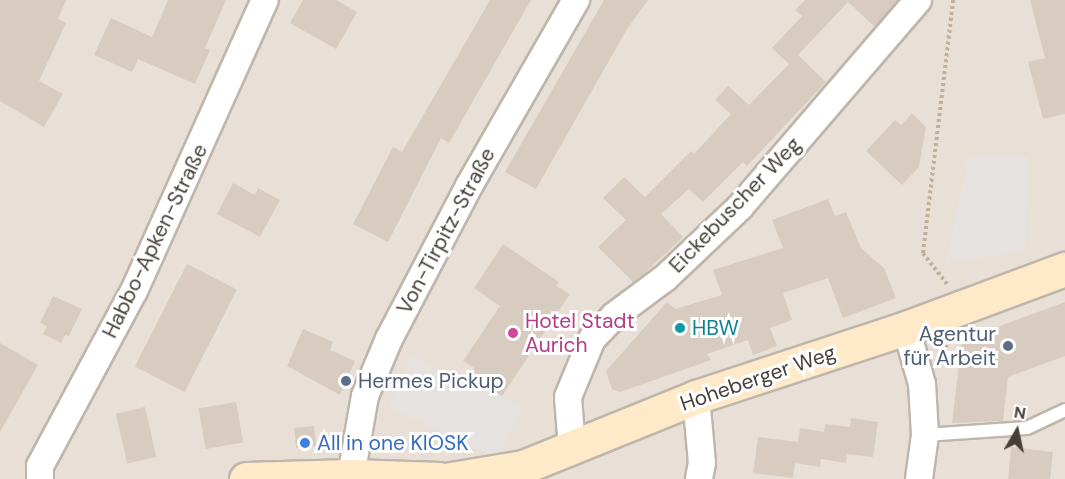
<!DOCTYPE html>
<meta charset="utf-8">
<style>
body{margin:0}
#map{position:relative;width:1065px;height:479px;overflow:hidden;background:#f4efe8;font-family:"DM Sans",sans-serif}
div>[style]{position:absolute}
.residential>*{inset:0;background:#e8e0d6;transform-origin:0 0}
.parking>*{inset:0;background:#e5e2e0;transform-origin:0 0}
.building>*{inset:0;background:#d8ccc1;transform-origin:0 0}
.path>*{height:4px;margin-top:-2px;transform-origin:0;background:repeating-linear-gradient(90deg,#c1b09c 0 3px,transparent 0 6px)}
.roads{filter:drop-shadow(2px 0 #bfb6ab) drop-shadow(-2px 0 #bfb6ab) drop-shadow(0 2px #bfb6ab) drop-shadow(0 -2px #bfb6ab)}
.lane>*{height:12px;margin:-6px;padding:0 6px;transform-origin:6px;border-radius:6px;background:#fff}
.street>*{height:26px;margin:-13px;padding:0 13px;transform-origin:13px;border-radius:13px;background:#fff}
.secondary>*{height:33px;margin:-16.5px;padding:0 16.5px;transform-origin:16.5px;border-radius:16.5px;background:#feeac8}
.dots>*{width:16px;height:16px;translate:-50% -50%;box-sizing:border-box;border:3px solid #fff;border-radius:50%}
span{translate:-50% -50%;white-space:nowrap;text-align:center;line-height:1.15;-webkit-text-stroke:6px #fff;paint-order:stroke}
.street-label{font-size:21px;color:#473f37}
.hotel-label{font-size:21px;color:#b23c85}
.left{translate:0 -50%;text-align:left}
.culture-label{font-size:21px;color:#0d838f}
.service-label{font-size:21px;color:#4e5e75}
.right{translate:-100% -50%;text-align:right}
.shop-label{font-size:21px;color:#366cbe}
.north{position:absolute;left:987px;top:401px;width:60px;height:60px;-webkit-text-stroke:4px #fff;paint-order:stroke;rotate:9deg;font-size:16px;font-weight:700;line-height:24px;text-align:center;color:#473f37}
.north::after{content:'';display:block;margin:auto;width:21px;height:27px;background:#473f37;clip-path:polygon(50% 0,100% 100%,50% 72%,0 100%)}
</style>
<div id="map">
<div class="residential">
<i style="left:0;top:0;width:1065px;height:479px"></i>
</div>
<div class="parking">
<i style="clip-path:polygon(969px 155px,1028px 157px,1026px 251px,946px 263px)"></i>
<i style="left:412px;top:356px;width:121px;height:56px;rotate:25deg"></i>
</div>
<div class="building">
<i style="clip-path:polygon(0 0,66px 0,58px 19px,66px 23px,39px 81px,63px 94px,44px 127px,0 101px)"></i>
<i style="clip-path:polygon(168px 0,226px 0,205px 48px,210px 50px,195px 84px,138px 59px,132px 72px,94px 55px,111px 18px,152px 37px)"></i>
<i style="clip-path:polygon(303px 0,336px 0,357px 12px,336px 49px,290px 23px)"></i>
<i style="clip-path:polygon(490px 0,531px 0,449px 143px,441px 138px,388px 242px,353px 224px,393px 147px,402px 152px)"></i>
<i style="clip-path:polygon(604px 0,648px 0,627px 29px,536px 189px,505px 172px)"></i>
<i style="clip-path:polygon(805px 0,898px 0,875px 27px,848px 2px,798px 55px,826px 82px,747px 166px,743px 162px,703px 202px,689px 189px,661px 214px,683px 237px,634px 283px,598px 247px,626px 220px,603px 198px,624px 177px,645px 197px,691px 151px,694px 154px,731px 114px,715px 100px,728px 86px,749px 105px,789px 64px,772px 48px,802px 16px,795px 10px)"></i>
<i style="clip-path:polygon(1030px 0,1065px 0,1065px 114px,1043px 119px,1028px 62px,1045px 58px)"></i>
<i style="clip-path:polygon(912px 113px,926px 127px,919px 167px,902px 185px,866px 151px,895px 120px,901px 125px)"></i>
<i style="clip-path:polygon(233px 183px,255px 195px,258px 188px,280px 200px,260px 237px,217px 214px)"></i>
<i style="clip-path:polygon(828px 199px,835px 216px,846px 212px,861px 248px,884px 268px,896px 298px,843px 318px,828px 278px,783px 293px,792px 320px,770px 328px,777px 346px,753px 355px,748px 340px,707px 354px,711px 360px,620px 392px,612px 389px,606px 371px,667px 302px,675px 309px,722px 295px,713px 270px,783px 248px,772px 220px)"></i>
<i style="clip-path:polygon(503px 244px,559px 282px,556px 286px,570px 294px,502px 396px,469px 374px,474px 368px,463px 361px,500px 306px,474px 288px)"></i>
<i style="left:187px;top:264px;width:56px;height:115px;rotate:27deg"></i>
<i style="clip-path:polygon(53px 296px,82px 309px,69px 336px,65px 335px,61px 343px,43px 334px,47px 326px,40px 323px)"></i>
<i style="clip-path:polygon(1065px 302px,1065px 356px,1008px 377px,1003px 421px,952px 423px,962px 340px)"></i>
<i style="clip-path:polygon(303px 329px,333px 342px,330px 350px,355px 361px,340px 395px,287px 366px)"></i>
<i style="clip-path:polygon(0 343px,38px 365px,0 432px)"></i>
<i style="left:236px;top:402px;width:41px;height:38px;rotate:80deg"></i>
<i style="left:145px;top:407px;width:51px;height:30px;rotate:77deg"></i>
<i style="clip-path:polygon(851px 418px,878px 422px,873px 457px,847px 454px,846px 463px,821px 459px,820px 467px,795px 463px,793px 478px,753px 473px,758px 437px,798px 442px,800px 428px,824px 432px,825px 424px,850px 427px)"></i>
<i style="left:314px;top:426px;width:20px;height:20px;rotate:84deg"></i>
<i style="clip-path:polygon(1011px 447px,1053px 452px,1050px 479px,1008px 479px)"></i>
</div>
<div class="path">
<i style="left:947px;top:284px;width:39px;rotate:-128deg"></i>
<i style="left:923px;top:253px;width:255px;rotate:-83.2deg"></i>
<i style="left:942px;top:359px;width:17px;rotate:-73deg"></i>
</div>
<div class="roads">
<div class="lane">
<i style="left:925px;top:435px;width:102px;rotate:-3.9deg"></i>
<i style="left:1027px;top:428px;width:42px;rotate:-25.3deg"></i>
</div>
<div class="street">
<i style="left:906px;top:328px;width:58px;rotate:74.1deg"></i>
<i style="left:922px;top:384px;width:51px;rotate:86.6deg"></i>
<i style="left:925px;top:435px;width:44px;rotate:97.8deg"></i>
<i style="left:696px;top:397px;width:66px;rotate:84.8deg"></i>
<i style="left:702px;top:463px;width:16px;rotate:101deg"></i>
<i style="left:572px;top:449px;width:52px;rotate:-94.4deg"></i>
<i style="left:568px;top:397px;width:63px;rotate:-67.5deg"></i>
<i style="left:592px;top:339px;width:32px;rotate:-46deg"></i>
<i style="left:614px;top:316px;width:64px;rotate:-36.7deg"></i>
<i style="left:665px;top:278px;width:103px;rotate:-43.4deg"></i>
<i style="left:740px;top:207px;width:273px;rotate:-49.3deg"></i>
<i style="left:351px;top:476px;width:81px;rotate:-80.1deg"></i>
<i style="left:365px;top:396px;width:62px;rotate:-67.2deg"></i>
<i style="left:389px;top:339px;width:173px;rotate:-62.4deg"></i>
<i style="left:469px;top:186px;width:215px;rotate:-60.1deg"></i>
<i style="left:40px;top:479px;width:13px;rotate:-90deg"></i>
<i style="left:40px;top:466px;width:199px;rotate:-61.8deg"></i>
<i style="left:134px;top:291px;width:319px;rotate:-65.8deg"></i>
</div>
<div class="secondary">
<i style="left:246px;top:479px;width:105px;rotate:-1.6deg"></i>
<i style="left:351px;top:476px;width:88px;rotate:2deg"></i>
<i style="left:451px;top:479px;width:73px;rotate:-9.5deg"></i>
<i style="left:523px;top:467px;width:187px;rotate:-22deg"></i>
<i style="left:696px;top:397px;width:221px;rotate:-18.2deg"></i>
<i style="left:906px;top:328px;width:170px;rotate:-20.4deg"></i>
</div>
</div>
<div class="dots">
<i style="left:680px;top:328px;background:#0f9aa8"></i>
<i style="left:513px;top:333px;background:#d1479c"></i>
<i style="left:1008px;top:346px;background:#5c6f8a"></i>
<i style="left:346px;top:381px;background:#5c6f8a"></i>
<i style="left:305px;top:443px;background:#3f7fe0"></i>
</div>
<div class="street-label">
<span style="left:735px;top:205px;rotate:-46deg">Eickebuscher Weg</span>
<span style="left:446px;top:231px;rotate:-62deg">Von-Tirpitz-Straße</span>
<span style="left:155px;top:241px;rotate:-64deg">Habbo-Apken-Straße</span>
<span style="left:758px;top:378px;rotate:-19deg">Hoheberger Weg</span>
</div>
<div class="hotel-label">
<span class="left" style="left:525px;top:333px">Hotel Stadt<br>Aurich</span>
</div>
<div class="culture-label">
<span class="left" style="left:692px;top:328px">HBW</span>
</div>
<div class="service-label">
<span class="right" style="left:996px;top:346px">Agentur<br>für Arbeit</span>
<span class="left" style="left:358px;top:381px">Hermes Pickup</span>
</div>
<div class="shop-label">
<span class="left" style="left:317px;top:443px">All in one KIOSK</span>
</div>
<div class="north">N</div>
</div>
